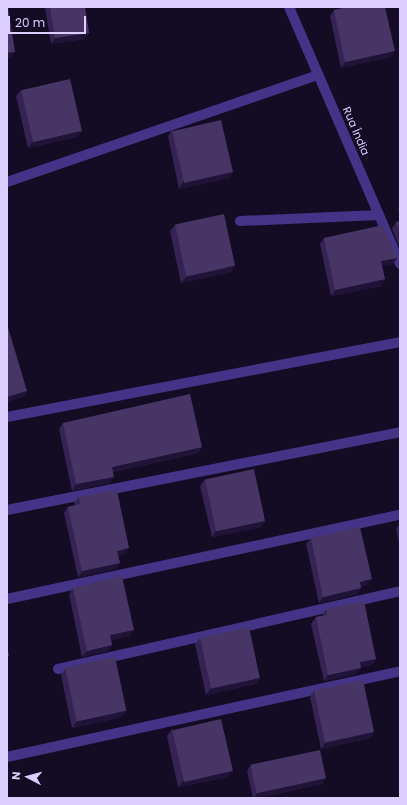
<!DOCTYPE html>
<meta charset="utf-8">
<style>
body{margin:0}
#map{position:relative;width:407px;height:805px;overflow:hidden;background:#140c24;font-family:Poppins,sans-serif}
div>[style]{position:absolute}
.lane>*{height:10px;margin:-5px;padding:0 5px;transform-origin:5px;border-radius:5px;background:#443487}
.street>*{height:10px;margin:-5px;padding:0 5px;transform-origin:5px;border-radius:5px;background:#443487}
.wall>*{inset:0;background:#352453}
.shaded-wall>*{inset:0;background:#201338}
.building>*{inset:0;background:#473665;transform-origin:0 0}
span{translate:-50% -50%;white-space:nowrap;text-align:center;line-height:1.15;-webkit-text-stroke:3px #140c24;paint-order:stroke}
.street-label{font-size:11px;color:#dccfff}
.frame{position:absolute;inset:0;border:8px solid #dccfff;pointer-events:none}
.north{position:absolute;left:8px;top:757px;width:40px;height:40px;-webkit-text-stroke:3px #140c24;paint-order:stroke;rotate:276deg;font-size:11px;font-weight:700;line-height:16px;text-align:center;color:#dccfff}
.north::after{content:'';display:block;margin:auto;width:14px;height:18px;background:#dccfff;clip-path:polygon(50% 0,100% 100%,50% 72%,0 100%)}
.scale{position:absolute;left:8px;top:16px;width:78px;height:18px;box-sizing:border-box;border:2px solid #dccfff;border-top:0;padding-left:5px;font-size:12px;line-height:14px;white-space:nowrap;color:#dccfff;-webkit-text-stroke:3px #140c24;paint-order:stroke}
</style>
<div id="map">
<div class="lane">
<i style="left:7px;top:182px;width:329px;rotate:-19deg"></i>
<i style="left:240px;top:221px;width:139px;rotate:-2.5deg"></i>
<i style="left:7px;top:417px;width:400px;rotate:-10.8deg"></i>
<i style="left:7px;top:510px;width:401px;rotate:-11.2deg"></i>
<i style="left:7px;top:599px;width:402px;rotate:-12.1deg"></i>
<i style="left:58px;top:669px;width:351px;rotate:-12.8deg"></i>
<i style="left:7px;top:757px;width:402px;rotate:-12.3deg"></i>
</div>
<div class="street">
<i style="left:289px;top:7px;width:280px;rotate:66.6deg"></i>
</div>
<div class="wall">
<i style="clip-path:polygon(45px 7px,85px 7px,85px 39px,51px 44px)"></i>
<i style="clip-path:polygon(334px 10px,390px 57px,341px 68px,330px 16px)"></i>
<i style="clip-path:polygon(21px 90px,82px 131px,77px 137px,28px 148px,16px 96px)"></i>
<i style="clip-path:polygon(172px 130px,233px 172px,229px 178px,179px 189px,168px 136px)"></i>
<i style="clip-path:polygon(400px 205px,400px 218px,398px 208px)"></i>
<i style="clip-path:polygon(400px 221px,400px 248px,392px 229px,396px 222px)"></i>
<i style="clip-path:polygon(175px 225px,231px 272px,181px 283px,170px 231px)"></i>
<i style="clip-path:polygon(324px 238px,397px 258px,393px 264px,382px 266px,385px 279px,381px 286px,331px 296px,320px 244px)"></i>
<i style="clip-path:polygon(63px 423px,202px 447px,198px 453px,113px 472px,110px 483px,72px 491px,59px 429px)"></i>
<i style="clip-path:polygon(205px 479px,265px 521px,261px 527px,212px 537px,200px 486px)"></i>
<i style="clip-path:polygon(79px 497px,125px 554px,118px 556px,120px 563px,115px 569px,78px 577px,64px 513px,68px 507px,75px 505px,74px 503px)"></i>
<i style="clip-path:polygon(400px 523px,400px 548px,396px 529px)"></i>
<i style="clip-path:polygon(311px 538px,367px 585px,361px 587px,357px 594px,319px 603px,306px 544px)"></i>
<i style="clip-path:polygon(73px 588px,130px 636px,111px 640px,112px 645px,108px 651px,82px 657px,69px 594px)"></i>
<i style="clip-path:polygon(326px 609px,376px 659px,372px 665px,361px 667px,356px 674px,324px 681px,311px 624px,316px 617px,322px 616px)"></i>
<i style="clip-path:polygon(200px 638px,260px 678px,255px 684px,206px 695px,195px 644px)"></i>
<i style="clip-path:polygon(65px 669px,122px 717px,72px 728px,61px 675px)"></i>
<i style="clip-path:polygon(314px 691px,374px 732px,370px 738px,321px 749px,310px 697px)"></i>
<i style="clip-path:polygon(172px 729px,228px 777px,178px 787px,167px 736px)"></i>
<i style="clip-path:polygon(251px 765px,322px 784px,257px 798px,253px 798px,247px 771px)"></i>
</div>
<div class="shaded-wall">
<i style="clip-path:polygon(89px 33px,85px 39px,51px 44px,55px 38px)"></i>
<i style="clip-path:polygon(395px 51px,390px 57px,341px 68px,345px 62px)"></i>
<i style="clip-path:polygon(15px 52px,10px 58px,7px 58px,7px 53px)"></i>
<i style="clip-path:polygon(82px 131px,77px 137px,28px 148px,32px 142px)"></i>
<i style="clip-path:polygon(233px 172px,229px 178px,179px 189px,183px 182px)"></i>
<i style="clip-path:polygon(397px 258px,393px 264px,377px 267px,381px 261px)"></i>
<i style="clip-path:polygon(235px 266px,231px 272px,181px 283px,186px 277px)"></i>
<i style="clip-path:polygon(385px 279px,381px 286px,331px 296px,335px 290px)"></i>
<i style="clip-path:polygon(27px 391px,23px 397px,7px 402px,7px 397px)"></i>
<i style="clip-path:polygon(202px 447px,198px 453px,107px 473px,112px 467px)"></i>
<i style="clip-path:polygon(114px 477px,110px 483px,72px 491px,76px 484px)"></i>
<i style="clip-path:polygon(265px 521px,261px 527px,212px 537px,216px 531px)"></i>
<i style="clip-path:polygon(129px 548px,125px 554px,113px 557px,117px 551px)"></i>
<i style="clip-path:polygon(120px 563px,115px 569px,78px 577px,82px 571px)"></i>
<i style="clip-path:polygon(372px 579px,367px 585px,356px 588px,360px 582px)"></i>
<i style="clip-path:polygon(361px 588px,357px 594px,319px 603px,323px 597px)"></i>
<i style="clip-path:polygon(134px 630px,130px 636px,106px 641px,110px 635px)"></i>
<i style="clip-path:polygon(112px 645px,108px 651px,82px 657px,87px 651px)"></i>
<i style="clip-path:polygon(376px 659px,372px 665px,355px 669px,360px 662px)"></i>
<i style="clip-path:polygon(361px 668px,356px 674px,324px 681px,328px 675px)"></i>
<i style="clip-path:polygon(260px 678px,255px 684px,206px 695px,210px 689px)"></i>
<i style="clip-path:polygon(126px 711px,122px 717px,72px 728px,77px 721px)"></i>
<i style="clip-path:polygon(374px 732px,370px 738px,321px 749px,325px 743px)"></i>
<i style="clip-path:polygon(233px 771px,228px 777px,178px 787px,183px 781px)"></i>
<i style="clip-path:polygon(326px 778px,322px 784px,257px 798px,254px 798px,257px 793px)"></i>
</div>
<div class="building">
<i style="clip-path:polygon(7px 7px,8px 7px,15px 52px,7px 53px)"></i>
<i style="clip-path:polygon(50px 7px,85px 7px,89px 33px,55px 38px)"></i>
<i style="clip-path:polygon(347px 7px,385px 7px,395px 51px,345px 62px,334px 10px)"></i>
<i style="left:70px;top:79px;width:53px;height:50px;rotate:77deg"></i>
<i style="left:221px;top:120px;width:53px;height:50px;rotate:77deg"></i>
<i style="left:224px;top:214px;width:53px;height:50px;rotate:78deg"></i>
<i style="clip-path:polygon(400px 221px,400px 231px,396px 222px)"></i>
<i style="clip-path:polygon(383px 225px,397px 258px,381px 261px,385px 279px,335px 290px,324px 238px)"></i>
<i style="clip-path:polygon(7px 324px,27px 391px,7px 397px)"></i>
<i style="clip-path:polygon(190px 394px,202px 447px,112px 467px,114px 477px,76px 484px,63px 423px)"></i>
<i style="left:254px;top:469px;width:53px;height:50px;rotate:78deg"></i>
<i style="clip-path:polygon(117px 490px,129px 548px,117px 551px,120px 563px,82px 571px,68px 507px,80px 504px,79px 497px)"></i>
<i style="clip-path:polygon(360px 527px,372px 579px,360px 582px,361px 588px,323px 597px,311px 538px)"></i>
<i style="clip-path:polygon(122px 576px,134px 630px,110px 635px,112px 645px,87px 651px,73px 588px)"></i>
<i style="clip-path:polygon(364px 601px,376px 659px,360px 662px,361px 668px,328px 675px,316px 617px,327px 615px,326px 609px)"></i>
<i style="left:249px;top:627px;width:52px;height:50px;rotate:78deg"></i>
<i style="clip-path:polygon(7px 645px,9px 656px,7px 656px)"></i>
<i style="left:115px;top:657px;width:55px;height:51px;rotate:78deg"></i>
<i style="left:363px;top:680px;width:53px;height:50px;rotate:78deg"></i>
<i style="left:221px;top:719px;width:53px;height:50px;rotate:77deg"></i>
<i style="left:320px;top:750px;width:29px;height:71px;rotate:78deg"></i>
</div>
<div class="street-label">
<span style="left:356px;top:131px;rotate:67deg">Rua Índia</span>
</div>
<div class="frame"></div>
<div class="north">N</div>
<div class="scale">20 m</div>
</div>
